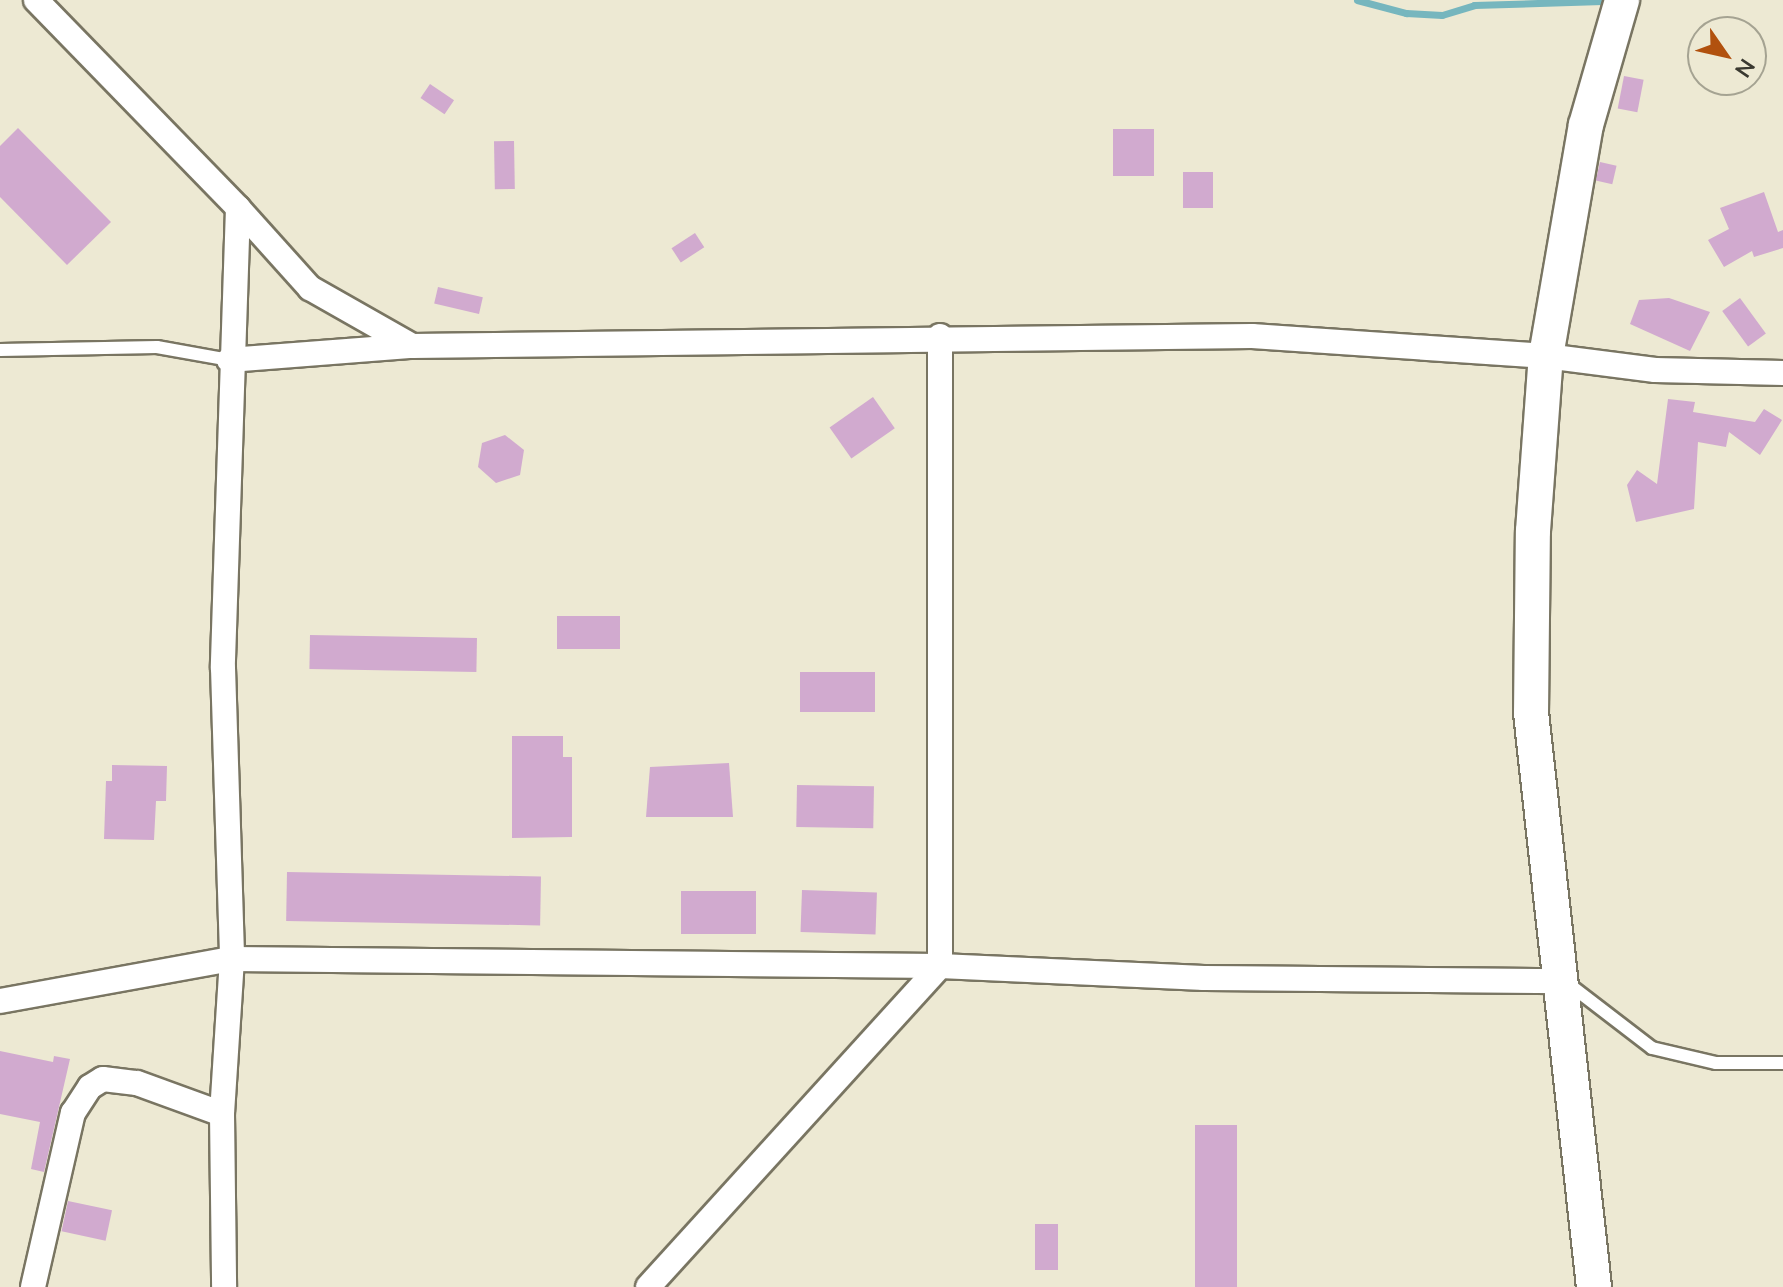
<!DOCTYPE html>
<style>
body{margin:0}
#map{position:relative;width:1783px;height:1287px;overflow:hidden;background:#ede9d3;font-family:Mulish,sans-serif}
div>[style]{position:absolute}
.stream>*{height:7px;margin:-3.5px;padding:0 3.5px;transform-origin:3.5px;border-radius:3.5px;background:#76b6be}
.building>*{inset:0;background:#d1aacf;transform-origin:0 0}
.roads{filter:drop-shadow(2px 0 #797562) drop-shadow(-2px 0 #797562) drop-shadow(0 2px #797562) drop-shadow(0 -2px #797562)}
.service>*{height:12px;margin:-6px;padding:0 6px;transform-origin:6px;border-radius:6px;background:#fff}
.minor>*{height:24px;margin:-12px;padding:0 12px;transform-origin:12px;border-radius:12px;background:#fff}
.secondary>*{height:34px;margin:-17px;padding:0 17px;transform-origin:17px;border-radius:17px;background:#fff}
span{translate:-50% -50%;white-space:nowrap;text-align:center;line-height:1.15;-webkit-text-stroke:6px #ede9d3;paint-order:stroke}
.north{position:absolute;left:1687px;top:16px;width:80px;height:80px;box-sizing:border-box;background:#ede9d3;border:2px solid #a5a392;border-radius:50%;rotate:124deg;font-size:22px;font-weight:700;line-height:32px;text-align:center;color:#3a3930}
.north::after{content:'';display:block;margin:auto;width:28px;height:36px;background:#b1510e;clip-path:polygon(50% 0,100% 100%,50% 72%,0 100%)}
</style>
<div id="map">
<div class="stream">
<i style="left:1357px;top:0;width:51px;rotate:14.9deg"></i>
<i style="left:1406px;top:13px;width:36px;rotate:3deg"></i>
<i style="left:1442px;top:15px;width:34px;rotate:-17deg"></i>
<i style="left:1474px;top:5px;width:128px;rotate:-1.8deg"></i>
</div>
<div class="building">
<i style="left:1624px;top:76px;width:20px;height:33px;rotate:11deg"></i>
<i style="left:430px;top:84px;width:29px;height:17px;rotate:34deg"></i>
<i style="clip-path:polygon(18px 128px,111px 222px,67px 265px,0 197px,0 146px)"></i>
<i style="left:1113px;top:129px;width:41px;height:47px"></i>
<i style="left:514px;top:141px;width:48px;height:20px;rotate:89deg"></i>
<i style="left:1600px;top:162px;width:17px;height:19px;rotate:13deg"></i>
<i style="left:1183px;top:172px;width:30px;height:36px"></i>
<i style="clip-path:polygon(1764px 192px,1778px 232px,1783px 230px,1783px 248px,1754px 257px,1752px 251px,1724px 267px,1708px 240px,1729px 229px,1720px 208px)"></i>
<i style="left:695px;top:233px;width:17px;height:28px;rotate:57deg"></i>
<i style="left:438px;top:287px;width:46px;height:17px;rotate:13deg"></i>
<i style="clip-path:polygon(1669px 298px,1710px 312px,1690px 351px,1630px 324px,1639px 300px)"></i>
<i style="left:1740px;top:298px;width:44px;height:22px;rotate:54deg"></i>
<i style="left:873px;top:397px;width:38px;height:53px;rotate:55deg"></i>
<i style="clip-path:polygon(1668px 399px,1695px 402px,1693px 412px,1755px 422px,1764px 409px,1782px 420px,1760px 455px,1729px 432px,1726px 447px,1698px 442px,1694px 509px,1636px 522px,1627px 485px,1637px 470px,1657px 484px)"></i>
<i style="clip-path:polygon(505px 435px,524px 450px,520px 475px,496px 483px,478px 467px,482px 443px)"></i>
<i style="left:620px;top:616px;width:33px;height:63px;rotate:90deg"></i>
<i style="left:310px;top:635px;width:167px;height:34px;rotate:1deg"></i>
<i style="left:800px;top:672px;width:75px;height:40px"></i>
<i style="clip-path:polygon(512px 736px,563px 736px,563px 757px,572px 757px,572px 837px,512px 838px)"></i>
<i style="clip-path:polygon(729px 763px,733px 817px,646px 817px,650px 767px)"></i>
<i style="clip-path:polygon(112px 765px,167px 766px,166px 801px,156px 801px,154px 840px,104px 839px,106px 781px,112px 781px)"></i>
<i style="left:797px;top:785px;width:77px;height:42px;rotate:1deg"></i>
<i style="left:287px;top:872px;width:254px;height:49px;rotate:1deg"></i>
<i style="left:802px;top:890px;width:75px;height:42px;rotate:2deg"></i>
<i style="left:756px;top:891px;width:43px;height:75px;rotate:90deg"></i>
<i style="clip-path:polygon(0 1051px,53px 1062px,54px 1056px,70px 1059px,44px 1172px,31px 1169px,40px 1122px,0 1114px)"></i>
<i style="left:1237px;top:1125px;width:162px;height:42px;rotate:90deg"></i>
<i style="left:68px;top:1201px;width:45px;height:31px;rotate:12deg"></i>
<i style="left:1035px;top:1224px;width:23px;height:46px"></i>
</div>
<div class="roads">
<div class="service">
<i style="left:0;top:350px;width:157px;rotate:-1.1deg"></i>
<i style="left:157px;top:347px;width:73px;rotate:10.2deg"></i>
<i style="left:1566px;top:982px;width:108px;rotate:37.5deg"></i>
<i style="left:1652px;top:1048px;width:66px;rotate:13.2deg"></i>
<i style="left:1716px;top:1063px;width:67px"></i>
</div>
<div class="minor">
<i style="left:36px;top:0;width:290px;rotate:45.8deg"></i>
<i style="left:238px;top:208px;width:460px;rotate:91.9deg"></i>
<i style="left:223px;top:668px;width:291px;rotate:88.2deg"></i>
<i style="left:232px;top:959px;width:155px;rotate:93.7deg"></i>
<i style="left:222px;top:1114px;width:173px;rotate:89.3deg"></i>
<i style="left:238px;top:208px;width:108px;rotate:48deg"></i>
<i style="left:310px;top:288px;width:117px;rotate:29.6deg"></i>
<i style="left:229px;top:360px;width:184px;rotate:-4.4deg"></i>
<i style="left:412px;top:346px;width:840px;rotate:-0.68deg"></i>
<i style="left:1252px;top:336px;width:295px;rotate:3.9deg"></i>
<i style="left:1546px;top:356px;width:110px;rotate:7.3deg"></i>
<i style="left:1655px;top:370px;width:128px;rotate:1.3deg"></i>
<i style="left:0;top:1001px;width:236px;rotate:-10.3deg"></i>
<i style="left:232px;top:959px;width:708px;rotate:0.57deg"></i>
<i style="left:940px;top:966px;width:264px;rotate:2.6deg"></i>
<i style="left:1204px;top:978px;width:360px;rotate:0.5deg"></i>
<i style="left:33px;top:1287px;width:179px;rotate:-77.1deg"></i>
<i style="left:73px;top:1113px;width:31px;rotate:-57deg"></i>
<i style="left:90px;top:1087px;width:15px;rotate:-32deg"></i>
<i style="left:103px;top:1079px;width:34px;rotate:7deg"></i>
<i style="left:137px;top:1083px;width:90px;rotate:20deg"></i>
<i style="left:648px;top:1287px;width:434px;rotate:-47.7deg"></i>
<i style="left:940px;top:966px;width:630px;rotate:-90deg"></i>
</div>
<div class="secondary">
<i style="left:1594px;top:1287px;width:577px;rotate:-96.26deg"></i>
<i style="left:1531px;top:713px;width:182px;rotate:-89.4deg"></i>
<i style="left:1533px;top:531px;width:175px;rotate:-85.8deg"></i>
<i style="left:1546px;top:356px;width:234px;rotate:-80.2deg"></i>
<i style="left:1586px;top:125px;width:130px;rotate:-73.9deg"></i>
</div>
</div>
<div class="north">N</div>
</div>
